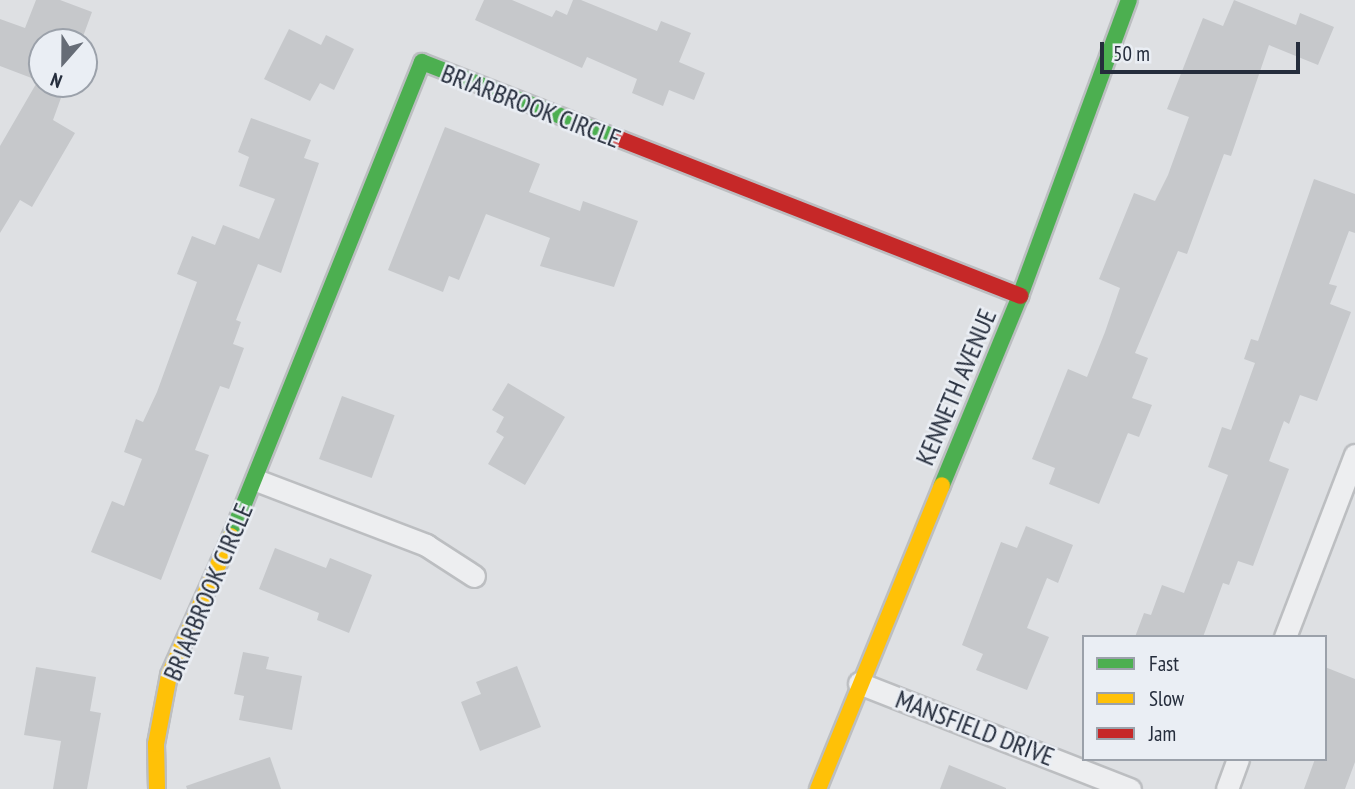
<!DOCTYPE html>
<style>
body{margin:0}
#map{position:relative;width:1355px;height:789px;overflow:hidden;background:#dee0e3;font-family:"PT Sans Narrow",sans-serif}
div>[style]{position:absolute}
.building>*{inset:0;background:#c6c8cb;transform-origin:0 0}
.roads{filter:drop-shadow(2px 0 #bcbec1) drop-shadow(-2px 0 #bcbec1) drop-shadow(0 2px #bcbec1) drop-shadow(0 -2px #bcbec1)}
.street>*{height:21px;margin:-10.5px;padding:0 10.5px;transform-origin:10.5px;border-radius:10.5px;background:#edeef0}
.fast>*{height:16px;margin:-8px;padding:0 8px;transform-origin:8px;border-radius:8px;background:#4caf50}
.slow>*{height:16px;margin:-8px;padding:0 8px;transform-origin:8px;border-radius:8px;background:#ffc107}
.jam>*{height:16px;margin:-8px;padding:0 8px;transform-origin:8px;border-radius:8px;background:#c62828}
span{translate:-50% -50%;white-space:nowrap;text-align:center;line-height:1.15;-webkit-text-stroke:5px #eaeef4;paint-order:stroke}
.street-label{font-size:26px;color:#252d3c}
.legend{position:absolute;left:1082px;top:635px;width:245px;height:126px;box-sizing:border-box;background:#eaeef4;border:2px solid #9ba1aa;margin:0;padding:9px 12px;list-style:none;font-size:21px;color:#252d3c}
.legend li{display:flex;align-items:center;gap:14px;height:35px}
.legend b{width:35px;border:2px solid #9ba1aa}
.north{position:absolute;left:28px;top:28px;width:70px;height:70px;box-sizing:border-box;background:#eaeef4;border:2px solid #9ba1aa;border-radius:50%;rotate:201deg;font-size:19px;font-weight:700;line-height:28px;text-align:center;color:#252d3c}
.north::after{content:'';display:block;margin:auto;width:24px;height:32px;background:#666c76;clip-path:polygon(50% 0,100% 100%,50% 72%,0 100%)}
.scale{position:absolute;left:1100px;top:42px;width:200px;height:32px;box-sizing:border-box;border:4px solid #252d3c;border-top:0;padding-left:9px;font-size:21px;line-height:24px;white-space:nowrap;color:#252d3c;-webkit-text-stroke:5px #eaeef4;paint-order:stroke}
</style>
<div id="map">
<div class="building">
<i style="clip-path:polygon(36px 0,60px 0,92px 12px,81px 42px,42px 42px,42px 82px,0 66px,0 19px,25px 28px)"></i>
<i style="clip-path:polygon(484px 0,512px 0,552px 17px,556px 10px,567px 15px,573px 0,581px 0,657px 31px,661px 21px,691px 33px,679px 62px,705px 73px,694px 100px,669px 90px,663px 106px,632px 93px,637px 79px,587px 57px,582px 68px,475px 20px)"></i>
<i style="clip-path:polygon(1234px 0,1296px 25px,1300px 13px,1334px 27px,1318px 65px,1269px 45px,1231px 156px,1224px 154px,1187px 254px,1178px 251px,1135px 353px,1148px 358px,1132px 398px,1152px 405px,1139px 437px,1128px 433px,1099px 504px,1049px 484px,1055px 468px,1032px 459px,1068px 369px,1087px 377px,1105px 332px,1120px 288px,1099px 279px,1134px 193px,1155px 201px,1168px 175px,1189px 117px,1167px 109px,1203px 18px,1223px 26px)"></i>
<i style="clip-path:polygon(289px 29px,321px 45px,326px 35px,354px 49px,334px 90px,320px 83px,310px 101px,264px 79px)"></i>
<i style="clip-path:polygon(36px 84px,66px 84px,53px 120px,75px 133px,32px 207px,20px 200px,0 233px,0 146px)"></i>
<i style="clip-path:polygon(251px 118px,311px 140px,304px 158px,319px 163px,281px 273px,258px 264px,236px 320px,241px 322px,233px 344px,244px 348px,229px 389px,220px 386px,195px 450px,209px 455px,161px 580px,91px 552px,112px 501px,124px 506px,142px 459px,124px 452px,136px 419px,143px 422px,157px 392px,197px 282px,177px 274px,192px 236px,215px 245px,223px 225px,259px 239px,275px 199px,239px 186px,249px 157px,238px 152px)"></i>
<i style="clip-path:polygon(445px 127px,540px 164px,529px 192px,580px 211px,583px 201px,638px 221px,614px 287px,540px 266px,550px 238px,486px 214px,459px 280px,449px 276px,443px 292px,388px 270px)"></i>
<i style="clip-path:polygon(1314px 179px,1355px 194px,1355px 233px,1349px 231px,1329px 284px,1337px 286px,1330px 304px,1351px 312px,1317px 401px,1300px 395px,1289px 424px,1284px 421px,1269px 461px,1289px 469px,1253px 566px,1238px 561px,1229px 585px,1223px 583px,1203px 637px,1135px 637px,1144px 613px,1151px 615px,1162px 585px,1184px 593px,1228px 475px,1208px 467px,1222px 427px,1231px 430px,1255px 363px,1244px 359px,1251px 339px,1258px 341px)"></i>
<i style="clip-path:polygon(508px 383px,565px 417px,525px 485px,488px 464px,504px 437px,496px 432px,504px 417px,492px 410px)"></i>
<i style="left:342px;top:396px;width:56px;height:67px;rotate:20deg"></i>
<i style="clip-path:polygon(1026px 526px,1073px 545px,1058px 583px,1047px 578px,1027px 628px,1049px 637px,1027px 690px,976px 670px,983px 654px,962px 645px,1001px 542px,1017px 548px)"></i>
<i style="clip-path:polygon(275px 548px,326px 568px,330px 558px,372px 575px,349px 633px,317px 620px,319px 613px,259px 589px)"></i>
<i style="clip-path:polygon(243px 652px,269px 657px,266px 669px,302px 676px,292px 730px,239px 720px,244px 696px,234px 694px)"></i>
<i style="clip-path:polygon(517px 666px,541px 727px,480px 751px,461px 702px,481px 694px,476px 682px)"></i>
<i style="clip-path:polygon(36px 667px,96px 677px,90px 711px,101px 713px,87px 789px,53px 789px,61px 741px,24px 735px)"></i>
<i style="clip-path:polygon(1325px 667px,1355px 679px,1355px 762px,1345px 789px,1304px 789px,1315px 759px,1325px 759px)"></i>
<i style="clip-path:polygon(270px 757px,281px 789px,187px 789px,186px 786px)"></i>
<i style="clip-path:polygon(949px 765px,1006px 788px,1006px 789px,940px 789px)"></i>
</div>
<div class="roads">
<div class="street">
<i style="left:256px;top:480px;width:182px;rotate:20.9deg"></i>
<i style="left:426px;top:545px;width:57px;rotate:32.9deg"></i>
<i style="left:1285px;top:637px;width:195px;rotate:-69deg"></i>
<i style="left:859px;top:683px;width:291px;rotate:21.4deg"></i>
<i style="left:1227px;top:789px;width:32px;rotate:-70deg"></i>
</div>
<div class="fast">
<i style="left:942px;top:485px;width:204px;rotate:-67.6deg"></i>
<i style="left:1020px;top:296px;width:315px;rotate:-69.8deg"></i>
<i style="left:231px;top:536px;width:511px;rotate:-68.05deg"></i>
<i style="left:422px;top:62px;width:212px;rotate:21.3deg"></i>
</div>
<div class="slow">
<i style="left:157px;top:789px;width:45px;rotate:-91.3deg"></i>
<i style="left:156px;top:744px;width:70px;rotate:-79.3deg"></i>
<i style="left:169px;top:675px;width:152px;rotate:-66deg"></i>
<i style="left:818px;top:789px;width:328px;rotate:-67.8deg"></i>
</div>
<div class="jam">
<i style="left:620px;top:139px;width:430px;rotate:21.4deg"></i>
</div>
</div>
<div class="street-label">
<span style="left:531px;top:106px;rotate:21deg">BRIARBROOK CIRCLE</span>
<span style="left:956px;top:387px;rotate:-67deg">KENNETH AVENUE</span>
<span style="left:208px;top:592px;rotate:-67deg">BRIARBROOK CIRCLE</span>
<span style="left:975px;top:728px;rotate:21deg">MANSFIELD DRIVE</span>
</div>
<ul class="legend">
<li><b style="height:9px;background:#4caf50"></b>Fast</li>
<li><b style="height:9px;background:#ffc107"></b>Slow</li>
<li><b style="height:9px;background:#c62828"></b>Jam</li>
</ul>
<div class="north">N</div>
<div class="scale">50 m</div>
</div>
